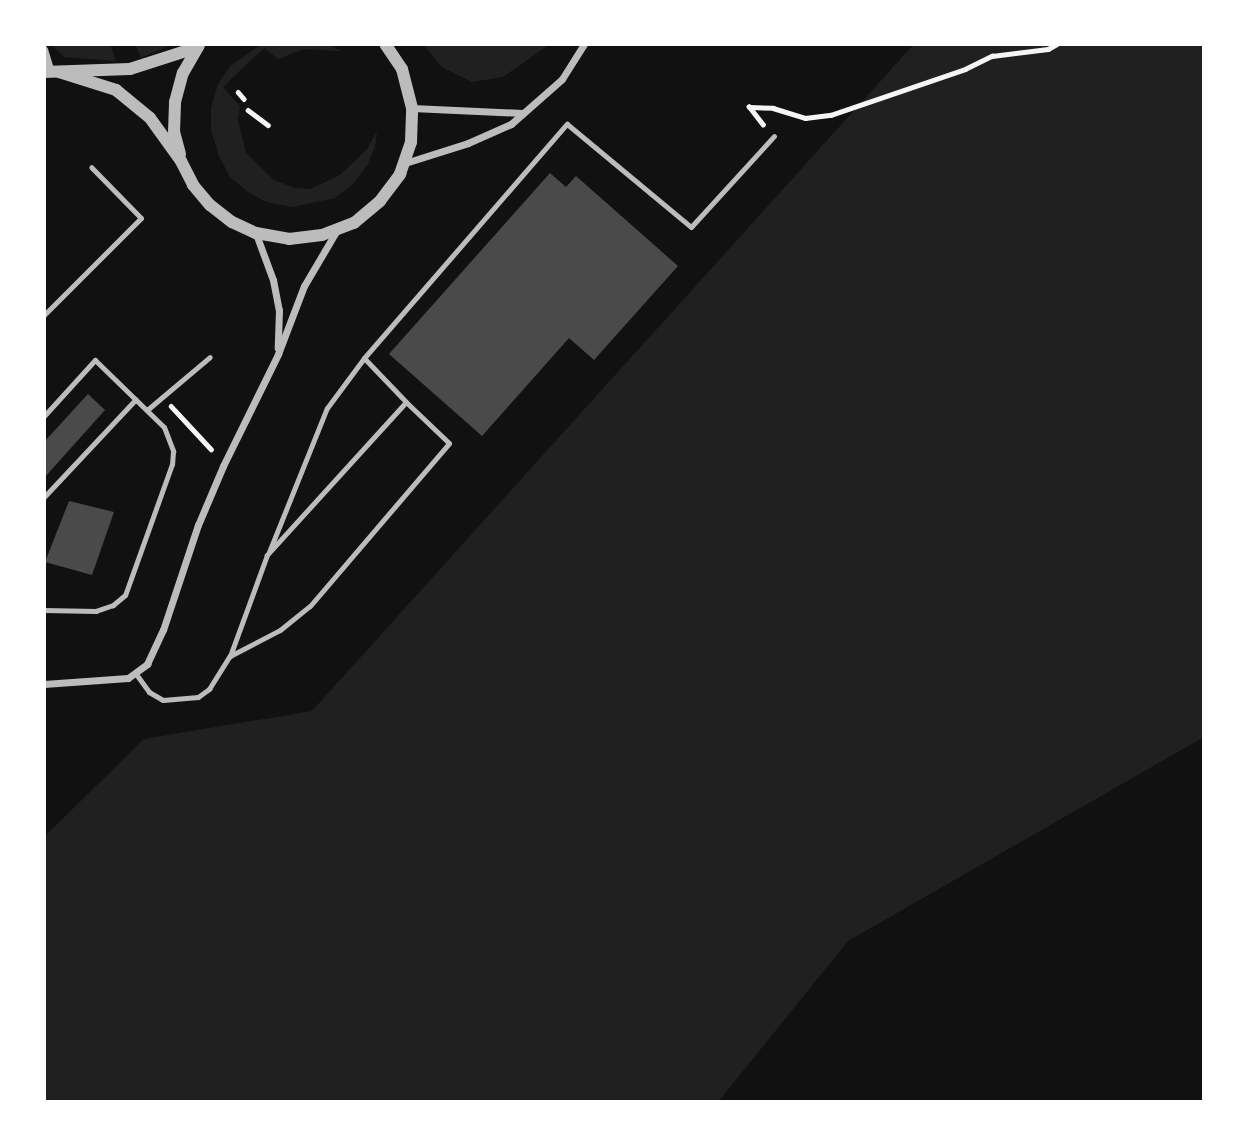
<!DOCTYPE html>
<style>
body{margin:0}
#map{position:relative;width:1248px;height:1146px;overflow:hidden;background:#111;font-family:Spectral,serif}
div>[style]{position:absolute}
.green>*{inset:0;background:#202020}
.building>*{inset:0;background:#4a4a4a}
.path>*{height:4.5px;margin:-2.25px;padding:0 2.25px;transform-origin:2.25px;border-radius:2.25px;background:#f5f5f5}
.service>*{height:5px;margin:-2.5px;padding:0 2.5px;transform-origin:2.5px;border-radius:2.5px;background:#bcbcbc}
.minor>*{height:7px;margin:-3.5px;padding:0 3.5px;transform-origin:3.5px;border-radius:3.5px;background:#bcbcbc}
.tertiary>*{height:12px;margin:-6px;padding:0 6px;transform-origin:6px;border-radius:6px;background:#bcbcbc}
span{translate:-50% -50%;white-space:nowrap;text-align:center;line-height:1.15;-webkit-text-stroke:5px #fff;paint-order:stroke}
.frame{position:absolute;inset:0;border:46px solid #fff;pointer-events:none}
</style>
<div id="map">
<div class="green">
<i style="clip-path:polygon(51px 44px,110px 44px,116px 61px,64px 57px)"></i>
<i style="clip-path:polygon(135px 44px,173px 44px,141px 58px)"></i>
<i style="clip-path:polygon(262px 44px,327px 44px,341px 51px,304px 49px,278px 59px,264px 48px,223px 87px,240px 106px,238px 120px,246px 153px,274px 180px,295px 188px,310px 189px,340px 175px,367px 149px,377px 131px,375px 147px,368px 164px,354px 183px,335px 198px,293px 207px,266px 202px,248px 192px,230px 177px,219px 156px,211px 130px,211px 108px,218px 84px,230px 66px)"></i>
<i style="clip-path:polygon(423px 44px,550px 44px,503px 77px,472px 82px,442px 67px)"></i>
<i style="clip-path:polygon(914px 44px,1204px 44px,1204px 737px,848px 941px,718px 1102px,44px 1102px,44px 837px,144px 739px,312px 711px)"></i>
</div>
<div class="building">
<i style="clip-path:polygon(550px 173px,566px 187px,576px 176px,678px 266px,594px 360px,569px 338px,482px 436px,389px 354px)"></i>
<i style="clip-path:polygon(88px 394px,105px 410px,44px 478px,44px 442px)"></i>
<i style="clip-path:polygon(69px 501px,114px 512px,92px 575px,45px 562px)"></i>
</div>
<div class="path">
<i style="left:238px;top:92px;width:9px;rotate:49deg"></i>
<i style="left:248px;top:110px;width:25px;rotate:37deg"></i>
<i style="left:763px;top:125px;width:23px;rotate:-128deg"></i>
<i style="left:749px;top:107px;width:24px;rotate:2deg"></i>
<i style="left:773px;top:108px;width:34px;rotate:17deg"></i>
<i style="left:805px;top:118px;width:26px;rotate:-7deg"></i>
<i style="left:831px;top:115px;width:142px;rotate:-18.9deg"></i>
<i style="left:965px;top:69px;width:30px;rotate:-26deg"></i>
<i style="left:992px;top:56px;width:56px;rotate:-7.1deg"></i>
<i style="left:1048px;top:49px;width:10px;rotate:-29deg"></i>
<i style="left:171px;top:406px;width:59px;rotate:47.1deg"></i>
</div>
<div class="service">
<i style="left:44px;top:315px;width:137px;rotate:-45deg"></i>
<i style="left:141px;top:218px;width:71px;rotate:-134.4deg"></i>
<i style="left:364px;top:358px;width:310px;rotate:-49.1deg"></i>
<i style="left:567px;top:124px;width:161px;rotate:39.7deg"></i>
<i style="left:691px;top:227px;width:123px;rotate:-47.6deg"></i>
<i style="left:147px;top:410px;width:82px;rotate:-40.1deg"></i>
<i style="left:44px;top:416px;width:76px;rotate:-47.7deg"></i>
<i style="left:95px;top:360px;width:96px;rotate:44.2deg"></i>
<i style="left:164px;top:427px;width:26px;rotate:69deg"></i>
<i style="left:173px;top:451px;width:13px;rotate:94deg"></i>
<i style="left:172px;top:464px;width:139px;rotate:109.7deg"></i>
<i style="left:125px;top:595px;width:16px;rotate:140deg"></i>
<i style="left:113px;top:605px;width:18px;rotate:161deg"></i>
<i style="left:96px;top:611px;width:52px;rotate:-178.9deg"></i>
<i style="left:44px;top:497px;width:134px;rotate:-46.8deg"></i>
<i style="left:269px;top:552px;width:155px;rotate:-68.1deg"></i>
<i style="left:327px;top:408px;width:62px;rotate:-53.5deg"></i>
<i style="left:364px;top:358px;width:61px;rotate:46.3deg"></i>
<i style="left:136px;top:674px;width:22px;rotate:54deg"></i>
<i style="left:149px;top:692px;width:16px;rotate:30deg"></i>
<i style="left:163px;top:700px;width:35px;rotate:-5deg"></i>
<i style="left:198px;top:697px;width:14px;rotate:-36deg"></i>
<i style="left:209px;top:689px;width:39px;rotate:-58deg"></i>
<i style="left:230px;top:656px;width:56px;rotate:-27.5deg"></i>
<i style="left:280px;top:630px;width:38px;rotate:-39deg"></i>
<i style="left:310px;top:606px;width:214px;rotate:-49.5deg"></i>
<i style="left:449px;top:443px;width:59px;rotate:-136.4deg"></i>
<i style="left:406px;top:402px;width:207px;rotate:132.3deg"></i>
<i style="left:267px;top:555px;width:108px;rotate:110.1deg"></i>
</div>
<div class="minor">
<i style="left:44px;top:49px;width:24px;rotate:73deg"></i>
<i style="left:412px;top:108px;width:111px;rotate:2.6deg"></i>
<i style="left:405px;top:163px;width:66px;rotate:-17.6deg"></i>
<i style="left:468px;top:143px;width:47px;rotate:-23.8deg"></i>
<i style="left:511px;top:124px;width:68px;rotate:-41.4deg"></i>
<i style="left:562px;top:79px;width:41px;rotate:-57.8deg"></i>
<i style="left:256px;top:234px;width:49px;rotate:69.7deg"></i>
<i style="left:273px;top:280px;width:31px;rotate:79deg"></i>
<i style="left:279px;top:310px;width:38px;rotate:92deg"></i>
<i style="left:44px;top:684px;width:84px;rotate:-4.1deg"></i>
<i style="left:128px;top:678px;width:24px;rotate:-36deg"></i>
<i style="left:147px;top:664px;width:38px;rotate:-65deg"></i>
<i style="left:163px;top:630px;width:111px;rotate:-71.6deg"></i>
<i style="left:198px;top:525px;width:64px;rotate:-67deg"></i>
<i style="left:223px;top:466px;width:125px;rotate:-63.8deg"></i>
<i style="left:278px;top:354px;width:73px;rotate:-69.1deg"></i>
<i style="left:304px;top:286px;width:65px;rotate:-59.5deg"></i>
</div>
<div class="tertiary">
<i style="left:44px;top:72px;width:86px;rotate:-2deg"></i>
<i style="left:130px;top:69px;width:71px;rotate:-17.9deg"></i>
<i style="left:59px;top:72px;width:60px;rotate:17.5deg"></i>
<i style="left:116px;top:90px;width:44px;rotate:39.5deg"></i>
<i style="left:150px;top:118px;width:53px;rotate:54.2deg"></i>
<i style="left:181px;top:161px;width:27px;rotate:63deg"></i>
<i style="left:193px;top:185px;width:26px;rotate:50deg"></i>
<i style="left:210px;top:205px;width:28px;rotate:38deg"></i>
<i style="left:232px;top:222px;width:26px;rotate:25deg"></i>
<i style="left:256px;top:233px;width:34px;rotate:10deg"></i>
<i style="left:289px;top:239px;width:33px;rotate:-7deg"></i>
<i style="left:322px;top:235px;width:34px;rotate:-21deg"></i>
<i style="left:354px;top:223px;width:34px;rotate:-40deg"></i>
<i style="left:380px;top:201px;width:34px;rotate:-53deg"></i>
<i style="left:400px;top:174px;width:34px;rotate:-71deg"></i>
<i style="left:411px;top:142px;width:34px;rotate:-88deg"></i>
<i style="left:412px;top:108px;width:40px;rotate:-104.4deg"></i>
<i style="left:402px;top:69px;width:30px;rotate:-124deg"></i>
<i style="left:180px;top:154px;width:23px;rotate:-105deg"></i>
<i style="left:174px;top:132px;width:30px;rotate:-88deg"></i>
<i style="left:175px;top:102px;width:30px;rotate:-75deg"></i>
<i style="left:183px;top:73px;width:32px;rotate:-60deg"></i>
</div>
<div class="frame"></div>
</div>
